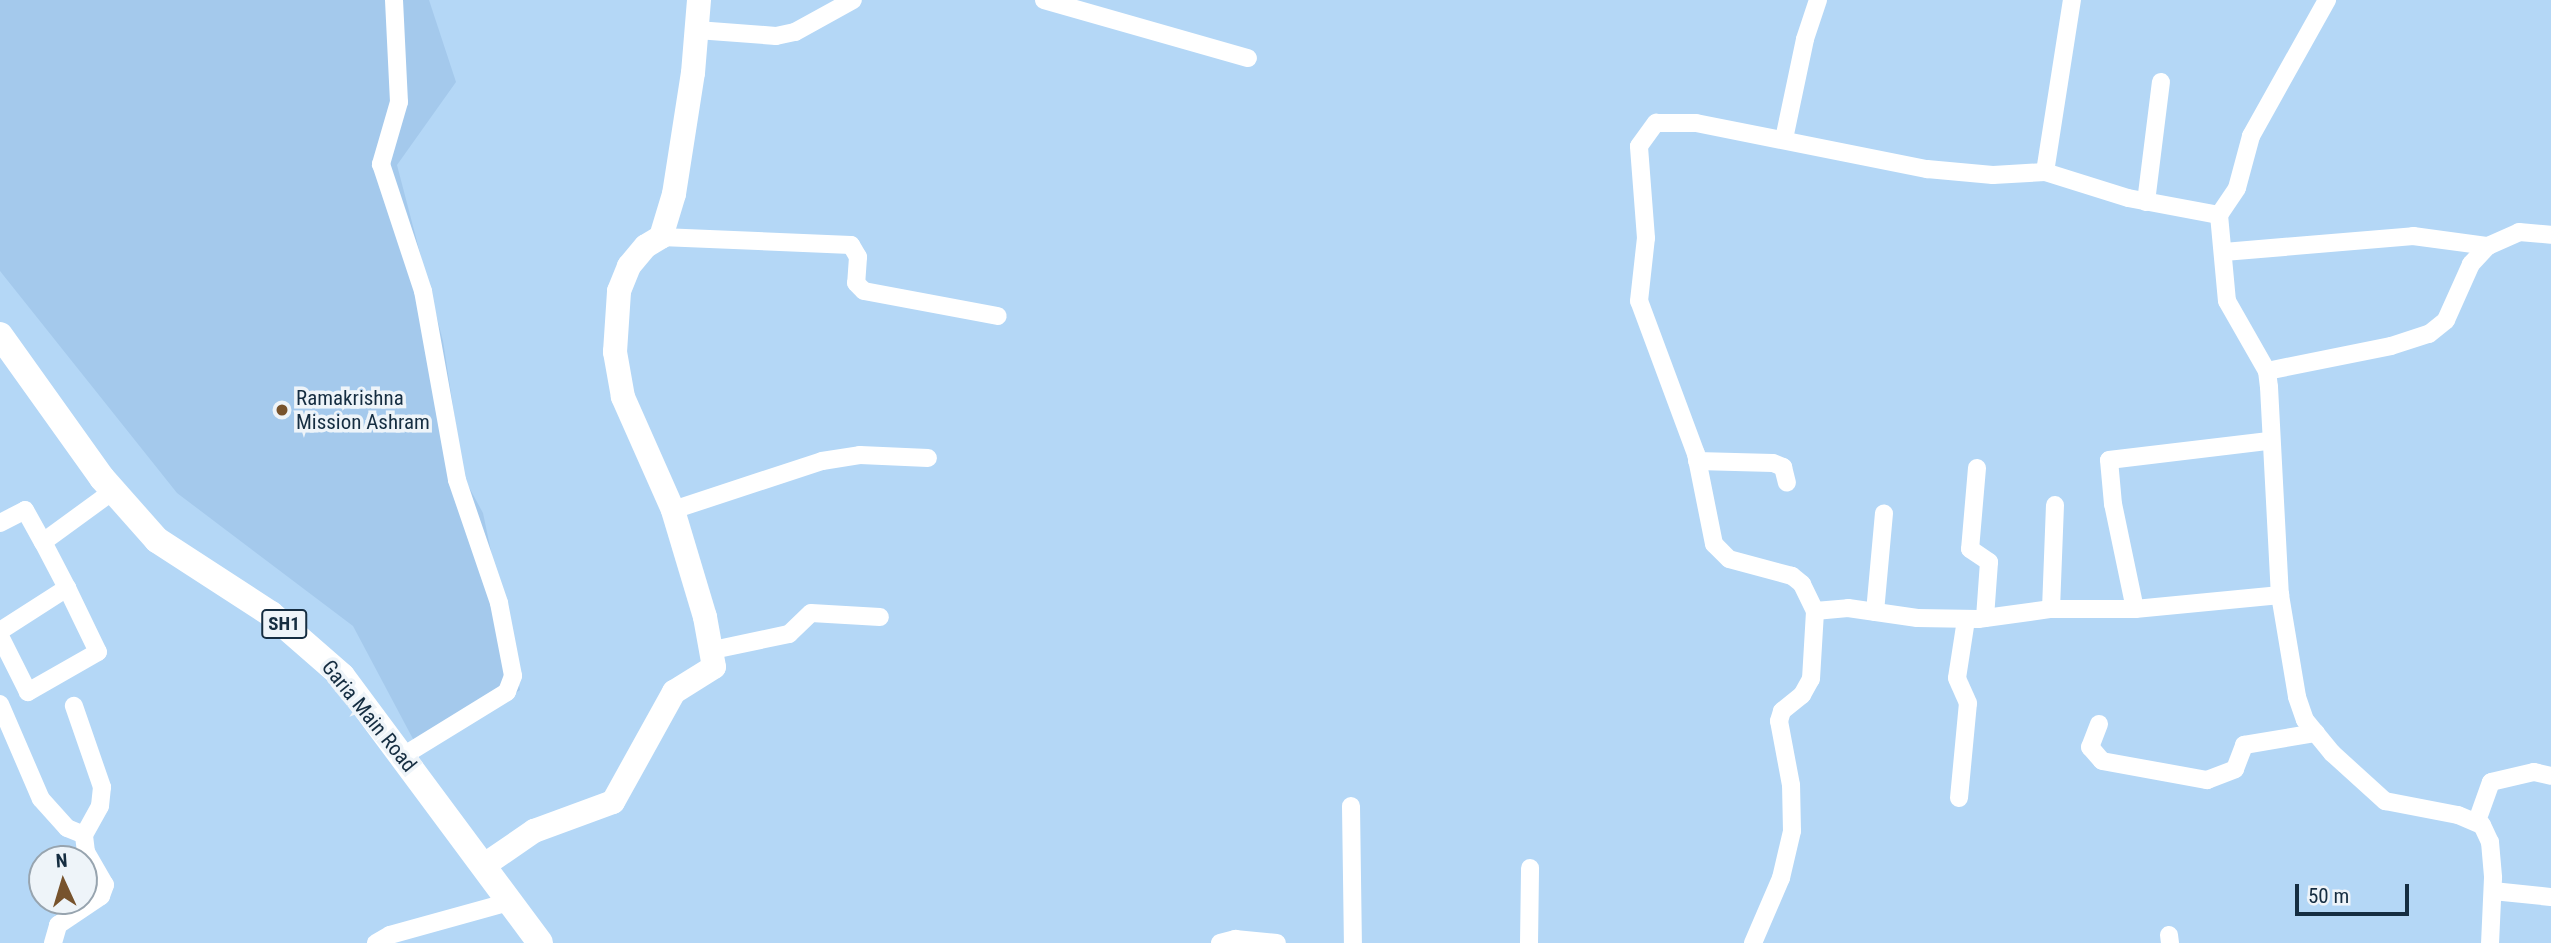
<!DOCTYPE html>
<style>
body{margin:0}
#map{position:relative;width:2551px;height:943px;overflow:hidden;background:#b4d7f6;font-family:"Roboto Condensed",sans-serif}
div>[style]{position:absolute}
.built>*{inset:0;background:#a4c9ec}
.street>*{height:18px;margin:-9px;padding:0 9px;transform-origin:9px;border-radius:9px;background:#fff}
.secondary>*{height:24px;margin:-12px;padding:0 12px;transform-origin:12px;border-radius:12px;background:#fff}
.primary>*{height:26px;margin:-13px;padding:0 13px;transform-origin:13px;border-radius:13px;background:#fff}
.dots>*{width:19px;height:19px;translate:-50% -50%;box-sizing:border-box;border:4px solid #eef4f9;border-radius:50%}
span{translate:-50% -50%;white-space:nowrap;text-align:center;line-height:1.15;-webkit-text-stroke:7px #eef4f9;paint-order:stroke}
.shield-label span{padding:2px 5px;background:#eef4f9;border:2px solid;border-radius:5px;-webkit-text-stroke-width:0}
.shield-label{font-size:19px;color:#152d41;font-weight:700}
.poi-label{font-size:21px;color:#152d41}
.left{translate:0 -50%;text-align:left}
.street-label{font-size:21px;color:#152d41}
.north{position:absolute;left:28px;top:845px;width:70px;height:70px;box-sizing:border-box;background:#eef4f9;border:2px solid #97a4af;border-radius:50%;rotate:356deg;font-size:19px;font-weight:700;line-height:28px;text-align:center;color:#152d41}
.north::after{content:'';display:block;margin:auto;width:24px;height:32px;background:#77532d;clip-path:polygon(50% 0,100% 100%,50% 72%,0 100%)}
.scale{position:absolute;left:2295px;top:884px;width:114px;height:32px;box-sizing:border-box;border:4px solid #152d41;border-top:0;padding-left:9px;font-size:21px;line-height:24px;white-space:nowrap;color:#152d41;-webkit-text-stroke:5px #eef4f9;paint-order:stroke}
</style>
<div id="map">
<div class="built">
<i style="clip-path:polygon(0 0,429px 0,456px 82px,397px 165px,443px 341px,464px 478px,483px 513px,520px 690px,421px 754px,353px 626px,177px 493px,0 271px)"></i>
</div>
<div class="street">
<i style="left:394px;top:0;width:102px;rotate:87.2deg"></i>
<i style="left:399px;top:102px;width:65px;rotate:106.2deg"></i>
<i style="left:381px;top:164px;width:134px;rotate:71.7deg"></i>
<i style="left:423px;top:291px;width:192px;rotate:79.8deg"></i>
<i style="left:457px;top:480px;width:130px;rotate:71.1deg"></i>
<i style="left:499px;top:603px;width:74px;rotate:79.1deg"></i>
<i style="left:513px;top:676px;width:17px;rotate:111deg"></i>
<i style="left:507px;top:692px;width:122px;rotate:148.4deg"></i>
<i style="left:1044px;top:0;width:212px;rotate:15.9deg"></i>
<i style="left:697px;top:30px;width:79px;rotate:4.3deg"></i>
<i style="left:776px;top:36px;width:19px;rotate:-12deg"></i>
<i style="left:795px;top:32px;width:66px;rotate:-28.9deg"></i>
<i style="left:1784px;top:139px;width:102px;rotate:-78.1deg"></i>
<i style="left:1805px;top:39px;width:41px;rotate:-71.6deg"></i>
<i style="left:2045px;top:172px;width:174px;rotate:-81.1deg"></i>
<i style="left:2146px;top:202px;width:121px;rotate:-82.9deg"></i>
<i style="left:2219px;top:215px;width:32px;rotate:-56deg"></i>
<i style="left:2237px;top:188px;width:54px;rotate:-74.9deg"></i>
<i style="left:2251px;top:136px;width:156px;rotate:-60.8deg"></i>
<i style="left:661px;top:237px;width:190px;rotate:2.4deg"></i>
<i style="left:851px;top:245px;width:14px;rotate:60deg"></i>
<i style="left:858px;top:257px;width:26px;rotate:94deg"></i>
<i style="left:856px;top:283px;width:11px;rotate:45deg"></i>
<i style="left:864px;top:291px;width:136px;rotate:10.6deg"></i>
<i style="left:2224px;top:252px;width:190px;rotate:-4.8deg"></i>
<i style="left:2413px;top:236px;width:76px;rotate:7.6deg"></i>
<i style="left:2267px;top:371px;width:126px;rotate:-11.4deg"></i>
<i style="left:2391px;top:346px;width:40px;rotate:-18deg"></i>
<i style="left:2429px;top:334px;width:22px;rotate:-39deg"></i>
<i style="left:2446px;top:320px;width:61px;rotate:-65.9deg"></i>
<i style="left:2471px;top:264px;width:25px;rotate:-47deg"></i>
<i style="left:2488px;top:246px;width:34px;rotate:-24deg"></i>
<i style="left:2519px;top:232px;width:32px;rotate:5deg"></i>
<i style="left:1697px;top:461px;width:76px;rotate:1.5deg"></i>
<i style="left:1773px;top:463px;width:11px;rotate:22deg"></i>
<i style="left:1783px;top:467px;width:16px;rotate:76deg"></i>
<i style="left:1977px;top:468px;width:81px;rotate:94.9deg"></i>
<i style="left:1970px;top:549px;width:23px;rotate:34deg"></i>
<i style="left:1989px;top:562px;width:56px;rotate:94.1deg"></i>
<i style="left:673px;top:510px;width:157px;rotate:-18.2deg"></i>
<i style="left:822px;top:461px;width:38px;rotate:-9deg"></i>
<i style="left:860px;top:455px;width:68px;rotate:2.5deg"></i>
<i style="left:0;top:523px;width:28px;rotate:-27deg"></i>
<i style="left:25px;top:510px;width:37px;rotate:61deg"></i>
<i style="left:43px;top:542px;width:87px;rotate:-36.1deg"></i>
<i style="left:43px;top:542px;width:52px;rotate:62.4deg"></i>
<i style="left:2051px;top:609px;width:104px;rotate:-87.8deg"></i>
<i style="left:2135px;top:609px;width:107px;rotate:-101.8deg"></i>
<i style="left:2113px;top:504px;width:44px;rotate:-95.2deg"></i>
<i style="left:2109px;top:460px;width:161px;rotate:-6.8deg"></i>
<i style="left:1815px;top:611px;width:33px;rotate:-5deg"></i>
<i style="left:1848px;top:608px;width:70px;rotate:8.2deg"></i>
<i style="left:1917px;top:618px;width:61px;rotate:0.9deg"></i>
<i style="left:1978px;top:619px;width:74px;rotate:-7.8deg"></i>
<i style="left:2051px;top:609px;width:84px"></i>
<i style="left:2135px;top:609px;width:146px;rotate:-5.5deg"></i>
<i style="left:2280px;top:595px;width:103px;rotate:80.5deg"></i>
<i style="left:2297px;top:697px;width:24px;rotate:71deg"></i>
<i style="left:2305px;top:720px;width:43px;rotate:50.7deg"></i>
<i style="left:2332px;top:753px;width:72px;rotate:42.2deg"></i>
<i style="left:2385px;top:801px;width:74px;rotate:10.9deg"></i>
<i style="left:2458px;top:815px;width:26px;rotate:23deg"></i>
<i style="left:2482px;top:825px;width:19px;rotate:65deg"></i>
<i style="left:2490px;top:842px;width:36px;rotate:85deg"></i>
<i style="left:2493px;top:878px;width:65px;rotate:92.6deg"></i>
<i style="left:1875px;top:612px;width:99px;rotate:-84.8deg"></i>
<i style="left:0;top:631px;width:80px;rotate:-32.7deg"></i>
<i style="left:67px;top:588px;width:71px;rotate:64.2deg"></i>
<i style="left:98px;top:652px;width:81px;rotate:150.3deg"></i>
<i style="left:28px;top:692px;width:63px;rotate:-116.6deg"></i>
<i style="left:713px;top:650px;width:78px;rotate:-11.9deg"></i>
<i style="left:789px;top:634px;width:30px;rotate:-44deg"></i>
<i style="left:811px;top:613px;width:69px;rotate:3.3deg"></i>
<i style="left:0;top:704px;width:103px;rotate:66.7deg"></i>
<i style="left:41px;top:799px;width:39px;rotate:48deg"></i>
<i style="left:67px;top:828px;width:18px;rotate:22deg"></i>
<i style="left:2099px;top:724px;width:25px;rotate:111deg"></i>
<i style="left:2090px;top:747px;width:18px;rotate:49deg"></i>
<i style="left:2102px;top:761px;width:107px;rotate:10.3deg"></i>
<i style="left:2207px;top:780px;width:30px;rotate:-21deg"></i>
<i style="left:2235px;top:769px;width:26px;rotate:-69deg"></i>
<i style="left:2244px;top:745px;width:73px;rotate:-9.5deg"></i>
<i style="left:1959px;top:798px;width:95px;rotate:-84.6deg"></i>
<i style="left:1968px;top:703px;width:27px;rotate:-114deg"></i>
<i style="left:1957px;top:678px;width:59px;rotate:-81.2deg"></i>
<i style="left:1351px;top:806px;width:137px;rotate:89.2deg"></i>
<i style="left:2477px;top:821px;width:41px;rotate:-70.3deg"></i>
<i style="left:2491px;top:782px;width:44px;rotate:-13.1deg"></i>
<i style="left:2534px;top:772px;width:17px;rotate:13deg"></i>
<i style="left:2493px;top:891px;width:58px;rotate:5.9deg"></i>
<i style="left:2169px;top:935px;width:8px;rotate:83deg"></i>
<i style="left:53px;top:943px;width:19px;rotate:-74deg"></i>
<i style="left:58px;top:925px;width:52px;rotate:-34deg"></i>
<i style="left:101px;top:896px;width:12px;rotate:-70deg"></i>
<i style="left:105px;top:885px;width:38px;rotate:-120deg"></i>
<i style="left:86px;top:852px;width:17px;rotate:-97deg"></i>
<i style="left:84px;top:835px;width:33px;rotate:-61deg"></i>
<i style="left:100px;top:806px;width:19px;rotate:-84deg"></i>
<i style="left:102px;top:787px;width:86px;rotate:-109.1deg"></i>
<i style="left:376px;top:943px;width:16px;rotate:-30deg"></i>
<i style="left:390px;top:935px;width:123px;rotate:-15.5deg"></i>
<i style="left:1220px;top:943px;width:16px;rotate:-15deg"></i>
<i style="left:1235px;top:939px;width:42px;rotate:5.4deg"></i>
<i style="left:1529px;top:943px;width:75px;rotate:-89.2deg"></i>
<i style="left:1753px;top:943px;width:71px;rotate:-66.7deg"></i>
<i style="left:1781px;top:878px;width:48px;rotate:-76.8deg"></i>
<i style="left:1792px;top:831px;width:46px;rotate:-91.2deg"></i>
<i style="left:1791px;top:785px;width:65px;rotate:-100.6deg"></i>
<i style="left:1779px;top:721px;width:10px;rotate:-73deg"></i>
<i style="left:1782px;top:711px;width:26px;rotate:-39deg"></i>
<i style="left:1802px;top:695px;width:18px;rotate:-61deg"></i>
<i style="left:1811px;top:679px;width:68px;rotate:-86.6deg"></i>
<i style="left:1815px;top:611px;width:30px;rotate:-116deg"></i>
<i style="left:1802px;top:584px;width:13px;rotate:-141deg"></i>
<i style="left:1792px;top:576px;width:65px;rotate:-164.9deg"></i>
<i style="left:1729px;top:559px;width:21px;rotate:-135deg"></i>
<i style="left:1714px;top:544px;width:92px;rotate:-101.3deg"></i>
<i style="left:1696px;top:454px;width:163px;rotate:-110.4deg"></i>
<i style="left:1639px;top:301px;width:63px;rotate:-83.7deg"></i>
<i style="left:1646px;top:238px;width:92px;rotate:-94.4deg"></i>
<i style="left:1639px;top:146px;width:29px;rotate:-54deg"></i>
<i style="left:1656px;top:123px;width:40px"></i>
<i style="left:1696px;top:123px;width:236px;rotate:11.3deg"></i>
<i style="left:1927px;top:169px;width:66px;rotate:5.2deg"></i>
<i style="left:1993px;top:175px;width:52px;rotate:-3.3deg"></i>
<i style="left:2045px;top:172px;width:87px;rotate:17.4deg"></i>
<i style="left:2128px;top:198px;width:93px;rotate:10.6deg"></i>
<i style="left:2219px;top:215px;width:86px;rotate:84.7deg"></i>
<i style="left:2227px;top:301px;width:81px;rotate:60.3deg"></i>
<i style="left:2267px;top:371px;width:16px;rotate:83deg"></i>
<i style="left:2269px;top:387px;width:208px;rotate:87deg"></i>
</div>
<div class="secondary">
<i style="left:483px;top:866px;width:62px;rotate:-34.5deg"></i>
<i style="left:534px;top:831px;width:84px;rotate:-20.2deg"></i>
<i style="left:613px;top:802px;width:126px;rotate:-61deg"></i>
<i style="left:674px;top:692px;width:47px;rotate:-32deg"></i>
<i style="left:714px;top:667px;width:51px;rotate:-100.2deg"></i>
<i style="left:705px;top:617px;width:112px;rotate:-106.7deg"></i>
<i style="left:673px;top:510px;width:124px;rotate:-113.9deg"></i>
<i style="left:623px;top:397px;width:46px;rotate:-100.1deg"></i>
<i style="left:615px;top:352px;width:61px;rotate:-86.2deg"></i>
<i style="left:619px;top:291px;width:27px;rotate:-68deg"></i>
<i style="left:629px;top:266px;width:26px;rotate:-50deg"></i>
<i style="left:646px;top:246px;width:17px;rotate:-31deg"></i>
<i style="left:661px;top:237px;width:45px;rotate:-73.2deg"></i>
<i style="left:674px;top:194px;width:122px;rotate:-81.1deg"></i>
<i style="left:693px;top:73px;width:73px;rotate:-85.3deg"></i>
</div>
<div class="primary">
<i style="left:0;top:335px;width:176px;rotate:54.5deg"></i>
<i style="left:102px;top:478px;width:83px;rotate:48.4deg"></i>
<i style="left:157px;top:540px;width:136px;rotate:33deg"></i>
<i style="left:271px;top:614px;width:94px;rotate:41.1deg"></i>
<i style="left:342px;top:676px;width:332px;rotate:53.4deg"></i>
</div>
<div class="dots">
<i style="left:282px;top:410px;background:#77532d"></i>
</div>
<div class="shield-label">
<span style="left:284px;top:624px">SH1</span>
</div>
<div class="poi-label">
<span class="left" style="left:296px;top:410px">Ramakrishna<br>Mission Ashram</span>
</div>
<div class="street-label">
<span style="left:369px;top:716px;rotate:51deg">Garia Main Road</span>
</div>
<div class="north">N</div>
<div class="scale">50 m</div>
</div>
